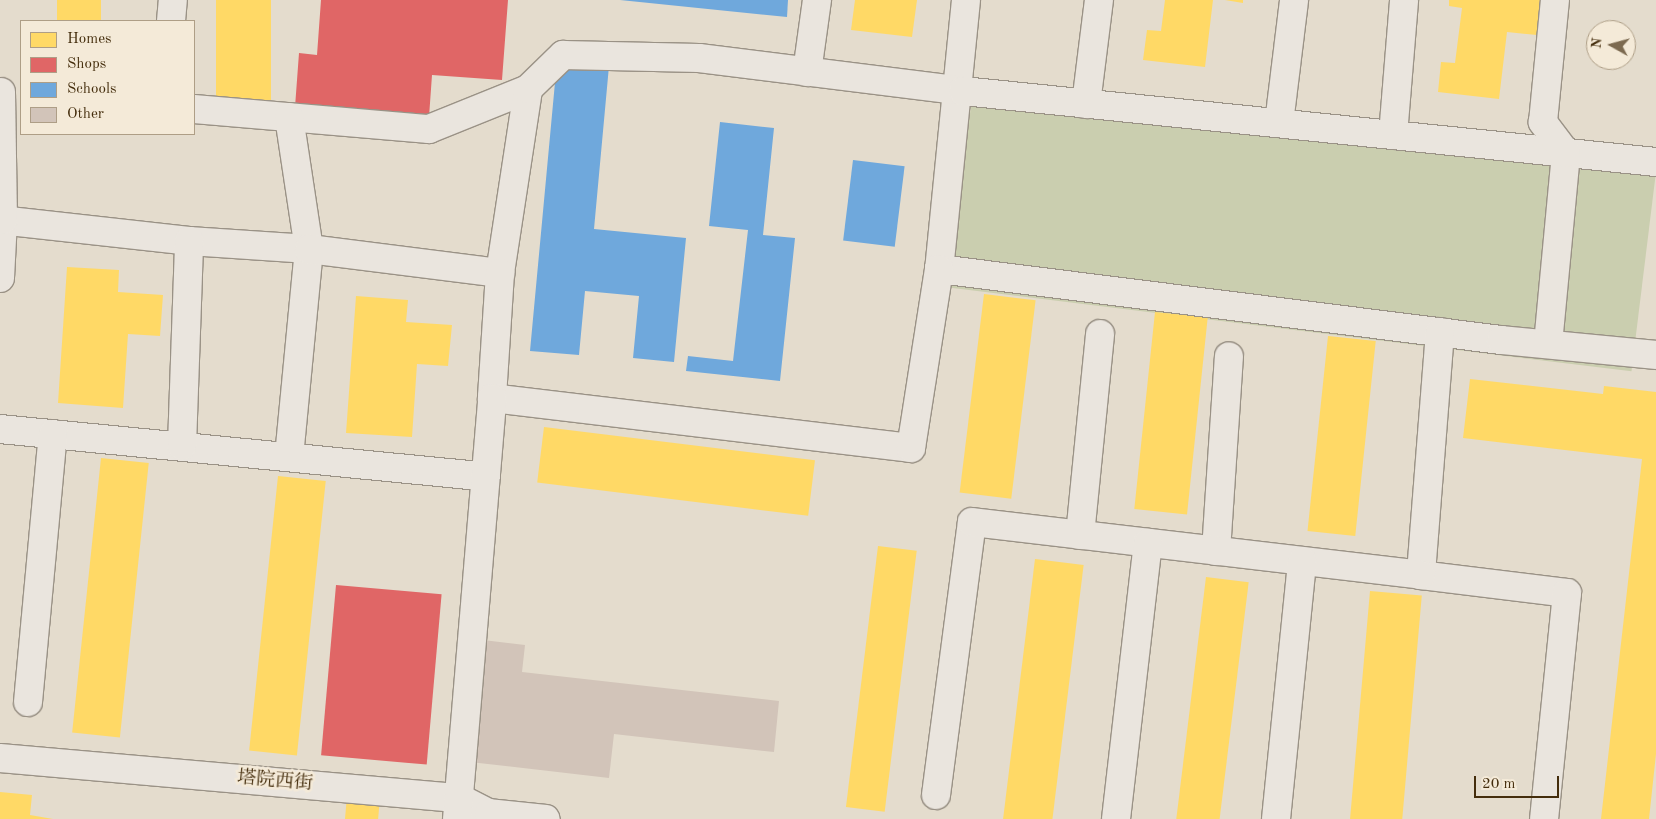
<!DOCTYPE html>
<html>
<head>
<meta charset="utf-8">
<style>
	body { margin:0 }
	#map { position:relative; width:1656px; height:819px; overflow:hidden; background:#e4dccd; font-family:"Old Standard TT","Noto Serif SC",serif }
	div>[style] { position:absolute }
	.green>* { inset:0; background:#caceaf; transform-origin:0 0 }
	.homes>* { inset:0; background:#ffd966; transform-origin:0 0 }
	.shops>* { inset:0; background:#e06666; transform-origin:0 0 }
	.schools>* { inset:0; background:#6fa8dc; transform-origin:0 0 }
	.building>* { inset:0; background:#d2c4b9 }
	.roads { filter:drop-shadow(1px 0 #9a9286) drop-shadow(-1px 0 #9a9286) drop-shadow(0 1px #9a9286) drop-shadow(0 -1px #9a9286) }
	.minor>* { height:28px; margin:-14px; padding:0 14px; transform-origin:14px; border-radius:14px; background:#eae5de }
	span { translate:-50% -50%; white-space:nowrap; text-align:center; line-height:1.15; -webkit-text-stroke:5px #f4ead8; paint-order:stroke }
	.street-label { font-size:19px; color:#442d0c }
	.legend { position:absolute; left:20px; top:20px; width:175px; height:115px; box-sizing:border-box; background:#f4ead8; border:1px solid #ae9e86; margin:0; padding:6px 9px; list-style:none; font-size:15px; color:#442d0c }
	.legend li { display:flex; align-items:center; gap:10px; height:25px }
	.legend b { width:25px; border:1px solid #ae9e86 }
	.north { position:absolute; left:1586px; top:20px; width:50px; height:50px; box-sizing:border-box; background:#f4ead8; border:1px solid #ae9e86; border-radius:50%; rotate:277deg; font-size:14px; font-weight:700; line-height:20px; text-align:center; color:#442d0c }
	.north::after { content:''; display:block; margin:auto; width:18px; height:22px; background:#7c6a50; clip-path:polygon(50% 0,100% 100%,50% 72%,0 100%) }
	.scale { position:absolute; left:1474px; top:776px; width:85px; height:22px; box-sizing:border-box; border:2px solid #442d0c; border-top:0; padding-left:6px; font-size:15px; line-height:18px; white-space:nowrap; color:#442d0c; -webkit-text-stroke:4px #f4ead8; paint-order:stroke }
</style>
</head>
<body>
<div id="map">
	<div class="green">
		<div style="left:973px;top:89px;width:688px;height:200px;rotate:7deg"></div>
	</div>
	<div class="homes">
		<div style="left:57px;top:0;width:44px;height:21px"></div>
		<div style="left:216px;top:0;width:55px;height:100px"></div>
		<div style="clip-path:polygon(855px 0,917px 0,912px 37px,851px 30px)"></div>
		<div style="clip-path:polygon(1165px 0,1213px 0,1205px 67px,1143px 60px,1147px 30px,1161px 31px)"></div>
		<div style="clip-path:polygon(1225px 0,1243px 0,1243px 3px)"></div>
		<div style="clip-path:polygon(1449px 0,1541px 0,1537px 35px,1507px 32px,1499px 99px,1438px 92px,1441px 62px,1455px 63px,1462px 8px,1449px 6px)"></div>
		<div style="clip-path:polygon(67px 267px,119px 270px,118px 292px,163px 295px,160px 336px,128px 334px,123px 408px,58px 403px)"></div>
		<div style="left:984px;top:294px;width:52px;height:200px;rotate:7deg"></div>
		<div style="clip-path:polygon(356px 296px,408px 300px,406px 322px,452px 325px,448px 366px,417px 364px,412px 437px,346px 433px)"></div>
		<div style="left:1155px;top:312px;width:53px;height:198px;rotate:6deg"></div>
		<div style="left:1328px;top:336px;width:48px;height:196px;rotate:6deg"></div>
		<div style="clip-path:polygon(1470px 379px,1603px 394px,1604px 386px,1656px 392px,1656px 754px,1649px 819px,1601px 819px,1642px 459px,1463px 438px)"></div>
		<div style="left:544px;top:427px;width:273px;height:56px;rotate:7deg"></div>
		<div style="left:101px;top:458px;width:48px;height:276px;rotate:6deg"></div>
		<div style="left:278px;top:476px;width:48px;height:276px;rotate:6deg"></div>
		<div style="left:878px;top:546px;width:39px;height:263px;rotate:7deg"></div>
		<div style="left:1035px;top:559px;width:49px;height:262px;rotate:7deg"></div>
		<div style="left:1206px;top:577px;width:43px;height:244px;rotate:7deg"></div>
		<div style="left:1370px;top:591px;width:52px;height:229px;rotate:5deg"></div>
		<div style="clip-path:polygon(0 792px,32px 795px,30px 815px,53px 819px,0 819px)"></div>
		<div style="left:347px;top:796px;width:33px;height:23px;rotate:5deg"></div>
	</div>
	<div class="shops">
		<div style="clip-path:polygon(321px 0,508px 0,502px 80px,432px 75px,429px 117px,295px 107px,299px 53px,317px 55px)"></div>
		<div style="left:336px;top:585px;width:106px;height:171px;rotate:5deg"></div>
	</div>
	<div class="schools">
		<div style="clip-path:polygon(620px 0,788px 0,787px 17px)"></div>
		<div style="clip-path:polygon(557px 61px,609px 66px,594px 229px,686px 238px,674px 362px,633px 358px,639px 296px,585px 291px,579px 355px,530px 351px)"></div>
		<div style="clip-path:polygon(720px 122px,774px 128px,763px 235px,795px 238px,780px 381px,686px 371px,688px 356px,733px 361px,748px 230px,709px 226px)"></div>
		<div style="left:853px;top:160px;width:52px;height:81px;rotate:7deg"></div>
	</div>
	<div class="building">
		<div style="clip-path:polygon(483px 640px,525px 645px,522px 672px,779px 701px,774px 752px,614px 734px,609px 778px,470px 762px)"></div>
	</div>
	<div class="roads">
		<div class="minor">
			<div style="left:966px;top:0;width:270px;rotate:95.7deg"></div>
			<div style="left:939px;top:269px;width:566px;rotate:7.2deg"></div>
			<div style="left:1501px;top:340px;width:156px;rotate:5.5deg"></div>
			<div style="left:171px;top:21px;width:21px;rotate:-85deg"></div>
			<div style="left:807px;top:72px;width:73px;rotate:-82.1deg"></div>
			<div style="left:1086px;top:104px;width:105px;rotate:-82.9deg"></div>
			<div style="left:194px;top:109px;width:236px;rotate:4.9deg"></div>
			<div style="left:429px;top:129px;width:107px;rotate:-22deg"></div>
			<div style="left:289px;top:117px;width:134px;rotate:81.4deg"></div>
			<div style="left:309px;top:249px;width:209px;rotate:95.5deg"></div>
			<div style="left:1279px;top:123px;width:124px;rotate:-83deg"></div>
			<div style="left:1393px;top:135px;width:135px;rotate:-85.3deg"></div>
			<div style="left:0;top:220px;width:190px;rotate:6.3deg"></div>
			<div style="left:189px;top:241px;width:120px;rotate:3.8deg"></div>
			<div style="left:309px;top:249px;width:193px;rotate:7.2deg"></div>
			<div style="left:500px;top:273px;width:186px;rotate:-81.3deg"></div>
			<div style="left:528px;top:89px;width:49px;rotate:-44.2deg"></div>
			<div style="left:563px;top:55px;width:136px;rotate:1.3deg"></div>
			<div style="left:699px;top:58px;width:266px;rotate:7.1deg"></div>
			<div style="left:963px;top:91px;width:697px;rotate:5.85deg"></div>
			<div style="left:500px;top:273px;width:125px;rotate:93.7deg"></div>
			<div style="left:492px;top:398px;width:422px;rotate:6.8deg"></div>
			<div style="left:911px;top:448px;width:181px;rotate:-81.1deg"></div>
			<div style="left:0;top:278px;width:58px;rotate:-87deg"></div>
			<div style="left:3px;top:220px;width:128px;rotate:-90.9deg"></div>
			<div style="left:1440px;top:332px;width:244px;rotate:94.5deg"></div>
			<div style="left:1421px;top:575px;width:147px;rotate:7deg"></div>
			<div style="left:1567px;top:593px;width:227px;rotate:95.8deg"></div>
			<div style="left:1548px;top:344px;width:192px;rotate:-84.6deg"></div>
			<div style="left:1566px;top:153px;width:39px;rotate:-127deg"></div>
			<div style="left:1543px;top:122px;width:123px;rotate:-84.4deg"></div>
			<div style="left:0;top:429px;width:488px;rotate:5.6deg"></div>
			<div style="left:182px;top:446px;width:205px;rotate:-88deg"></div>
			<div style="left:1080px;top:535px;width:202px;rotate:-84.3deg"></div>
			<div style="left:1216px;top:551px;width:195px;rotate:-86.2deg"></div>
			<div style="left:28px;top:702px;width:269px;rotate:-84.7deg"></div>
			<div style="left:0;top:758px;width:461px;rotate:5deg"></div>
			<div style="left:459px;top:798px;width:34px;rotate:27deg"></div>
			<div style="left:489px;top:813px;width:57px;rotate:6deg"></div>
			<div style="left:936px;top:795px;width:275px;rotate:-82.5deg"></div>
			<div style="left:972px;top:522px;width:452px;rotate:6.7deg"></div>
			<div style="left:457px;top:819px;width:422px;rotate:-85.2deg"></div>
			<div style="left:1116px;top:819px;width:278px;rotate:-83.4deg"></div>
			<div style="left:1276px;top:819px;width:259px;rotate:-84.2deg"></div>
		</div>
	</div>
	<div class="street-label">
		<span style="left:275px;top:782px;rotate:5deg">塔院西街</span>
	</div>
	<ul class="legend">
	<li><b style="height:14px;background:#ffd966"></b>Homes</li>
	<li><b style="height:14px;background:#e06666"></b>Shops</li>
	<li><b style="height:14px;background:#6fa8dc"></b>Schools</li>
	<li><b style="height:14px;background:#d2c4b9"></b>Other</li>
	</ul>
	<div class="north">N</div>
	<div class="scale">20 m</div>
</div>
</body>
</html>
